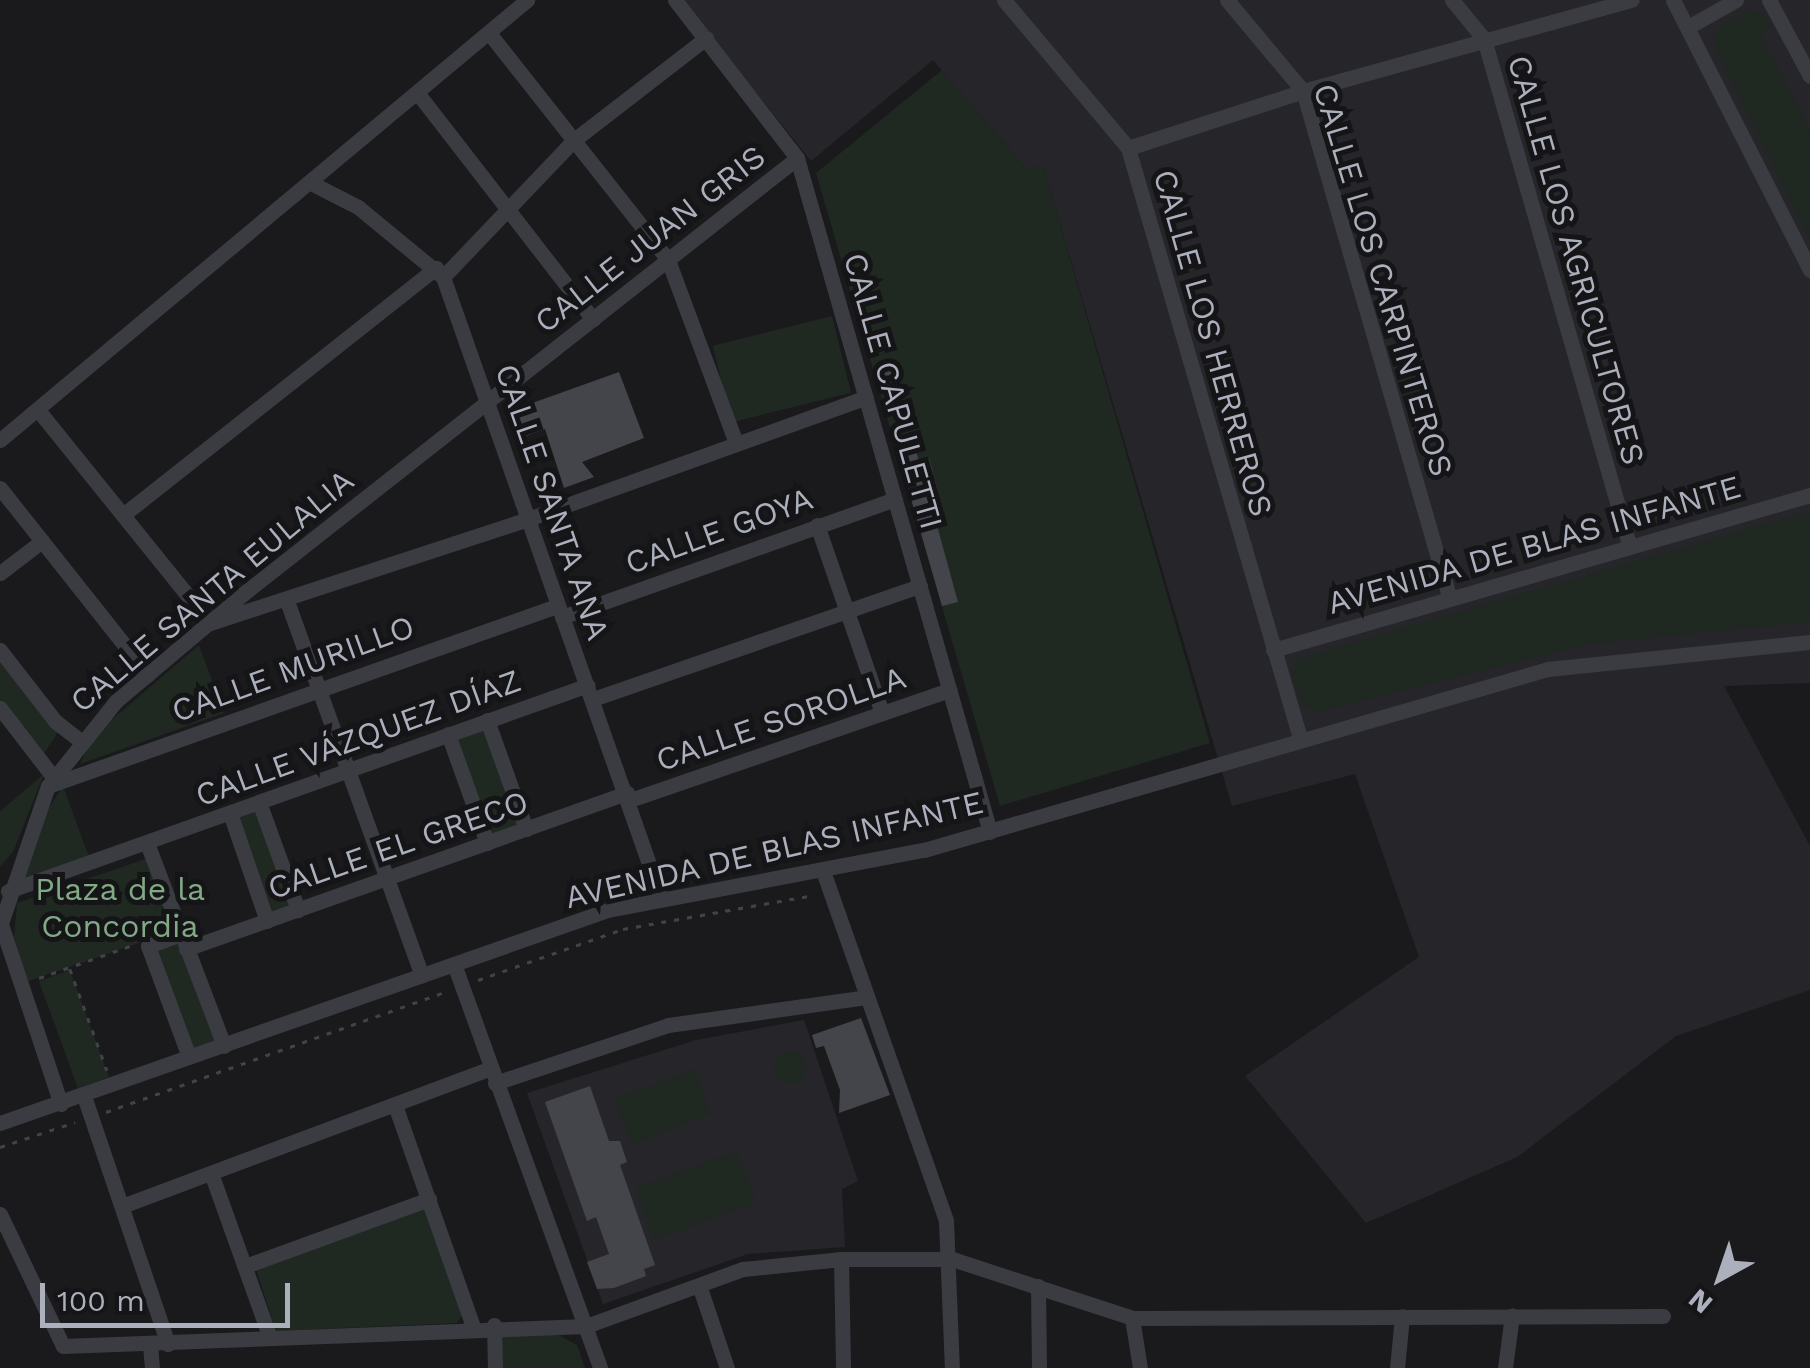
<!DOCTYPE html>
<html>
<head>
<meta charset="utf-8">
<style>
	body { margin:0 }
	#map { position:relative; width:1810px; height:1368px; overflow:hidden; background:#1a1a1d; font-family:"Work Sans",sans-serif }
	div>[style] { position:absolute }
	.built>* { inset:0; background:#26262a }
	.green>* { inset:0; background:#1f2821; transform-origin:0 0 }
	.round { border-radius:50% }
	.building>* { inset:0; background:#44454a; transform-origin:0 0 }
	.path>* { height:2.5px; margin-top:-1.25px; transform-origin:0; background:repeating-linear-gradient(90deg,#414349 0 5px,transparent 0 13px) }
	.street>* { height:15px; margin:-7.5px; padding:0 7.5px; transform-origin:7.5px; border-radius:7.5px; background:#3b3c42 }
	span { translate:-50% -50%; white-space:nowrap; text-align:center; line-height:1.15; -webkit-text-stroke:10px #151518; paint-order:stroke }
	.street-label { font-size:32px; color:#acb0bd }
	.park-label { font-size:32px; color:#82a986 }
	.north { position:absolute; left:1670px; top:1228px; width:100px; height:100px; -webkit-text-stroke:8px #151518; paint-order:stroke; rotate:220deg; font-size:28px; font-weight:700; line-height:40px; text-align:center; color:#acb0bd }
	.north::after { content:''; display:block; margin:auto; width:35px; height:45px; background:#acb0bd; clip-path:polygon(50% 0,100% 100%,50% 72%,0 100%) }
	.scale { position:absolute; left:40px; top:1283px; width:250px; height:45px; box-sizing:border-box; border:5px solid #acb0bd; border-top:0; padding-left:12px; font-size:30px; line-height:35px; white-space:nowrap; color:#acb0bd; -webkit-text-stroke:8px #151518; paint-order:stroke }
</style>
</head>
<body>
<div id="map">
	<div class="built">
		<div style="clip-path:polygon(682px 0,1810px 0,1810px 683px,1724px 686px,1810px 846px,1810px 990px,1676px 1036px,1517px 1157px,1366px 1223px,1245px 1076px,1419px 957px,1355px 774px,1232px 806px,1043px 166px,1026px 169px,933px 60px,811px 161px)"></div>
		<div style="clip-path:polygon(804px 1020px,858px 1181px,842px 1189px,845px 1247px,748px 1254px,603px 1304px,527px 1093px,696px 1040px)"></div>
	</div>
	<div class="green">
		<div style="clip-path:polygon(1749px 9px,1763px 14px,1771px 27px,1760px 34px,1810px 129px,1810px 241px,1715px 48px,1714px 30px)"></div>
		<div style="clip-path:polygon(942px 70px,1026px 169px,1043px 165px,1210px 743px,1000px 806px,816px 173px)"></div>
		<div style="left:832px;top:316px;width:79px;height:123px;rotate:76deg"></div>
		<div style="clip-path:polygon(1810px 511px,1810px 622px,1587px 644px,1318px 712px,1301px 704px,1290px 671px,1300px 658px)"></div>
		<div style="clip-path:polygon(199px 645px,224px 713px,80px 764px,93px 736px)"></div>
		<div style="clip-path:polygon(0 655px,60px 729px,42px 757px,0 703px)"></div>
		<div style="left:485px;top:730px;width:102px;height:31px;rotate:70deg"></div>
		<div style="clip-path:polygon(44px 774px,13px 852px,0 867px,0 811px)"></div>
		<div style="clip-path:polygon(63px 786px,89px 857px,25px 879px,22px 870px,42px 819px)"></div>
		<div style="left:257px;top:807px;width:108px;height:24px;rotate:70deg"></div>
		<div style="clip-path:polygon(148px 858px,174px 931px,26px 982px,14px 936px,17px 903px)"></div>
		<div style="left:178px;top:939px;width:110px;height:28px;rotate:69deg"></div>
		<div style="left:70px;top:970px;width:114px;height:33px;rotate:70deg"></div>
		<div class="round" style="left:774px;top:1051px;width:32px;height:32px"></div>
		<div style="left:694px;top:1069px;width:48px;height:85px;rotate:69deg"></div>
		<div style="left:737px;top:1151px;width:55px;height:109px;rotate:70deg"></div>
		<div style="clip-path:polygon(419px 1207px,429px 1211px,464px 1312px,457px 1323px,276px 1331px,256px 1269px)"></div>
		<div style="clip-path:polygon(557px 1334px,577px 1345px,585px 1368px,502px 1368px,502px 1335px)"></div>
	</div>
	<div class="building">
		<div style="left:892px;top:363px;width:35px;height:13px;rotate:72deg"></div>
		<div style="clip-path:polygon(619px 372px,644px 438px,582px 462px,594px 477px,564px 488px,545px 429px,518px 439px,507px 412px)"></div>
		<div style="clip-path:polygon(916px 451px,919px 461px,929px 458px,940px 498px,930px 500px,958px 602px,942px 606px,899px 457px)"></div>
		<div style="clip-path:polygon(861px 1018px,890px 1095px,839px 1113px,840px 1090px,824px 1046px,816px 1048px,812px 1035px)"></div>
		<div style="clip-path:polygon(590px 1086px,609px 1141px,620px 1141px,627px 1162px,620px 1165px,655px 1265px,644px 1269px,646px 1276px,614px 1288px,597px 1289px,587px 1262px,609px 1254px,596px 1217px,587px 1221px,545px 1102px)"></div>
	</div>
	<div class="path">
		<div style="left:70px;top:969px;width:108px;rotate:69.9deg"></div>
		<div style="left:39px;top:978px;width:96px;rotate:-19.4deg"></div>
		<div style="left:478px;top:980px;width:154px;rotate:-19.4deg"></div>
		<div style="left:623px;top:929px;width:193px;rotate:-10.1deg"></div>
		<div style="left:106px;top:1112px;width:362px;rotate:-19.5deg"></div>
		<div style="left:0;top:1147px;width:79px;rotate:-18.4deg"></div>
	</div>
	<div class="street">
		<div style="left:675px;top:0;width:200px;rotate:52.3deg"></div>
		<div style="left:797px;top:158px;width:701px;rotate:74.02deg"></div>
		<div style="left:1004px;top:0;width:193px;rotate:50deg"></div>
		<div style="left:1128px;top:148px;width:615px;rotate:73.75deg"></div>
		<div style="left:1227px;top:0;width:119px;rotate:50.1deg"></div>
		<div style="left:1303px;top:91px;width:526px;rotate:73.87deg"></div>
		<div style="left:1452px;top:0;width:50px;rotate:50.6deg"></div>
		<div style="left:1484px;top:39px;width:525px;rotate:73.98deg"></div>
		<div style="left:1673px;top:0;width:303px;rotate:63.1deg"></div>
		<div style="left:1769px;top:0;width:86px;rotate:61.7deg"></div>
		<div style="left:1688px;top:27px;width:55px;rotate:-29.4deg"></div>
		<div style="left:489px;top:33px;width:289px;rotate:51.7deg"></div>
		<div style="left:668px;top:260px;width:195px;rotate:69.6deg"></div>
		<div style="left:419px;top:95px;width:284px;rotate:52.2deg"></div>
		<div style="left:1128px;top:148px;width:184px;rotate:-18deg"></div>
		<div style="left:1303px;top:91px;width:341px;rotate:-15.5deg"></div>
		<div style="left:313px;top:184px;width:51px;rotate:27.1deg"></div>
		<div style="left:358px;top:207px;width:110px;rotate:39.5deg"></div>
		<div style="left:443px;top:277px;width:658px;rotate:70.66deg"></div>
		<div style="left:443px;top:277px;width:190px;rotate:-46.3deg"></div>
		<div style="left:574px;top:140px;width:167px;rotate:-37.7deg"></div>
		<div style="left:38px;top:410px;width:274px;rotate:51.1deg"></div>
		<div style="left:210px;top:623px;width:335px;rotate:-18.1deg"></div>
		<div style="left:528px;top:519px;width:359px;rotate:-19.8deg"></div>
		<div style="left:0;top:440px;width:687px;rotate:-39.86deg"></div>
		<div style="left:0;top:488px;width:238px;rotate:51.6deg"></div>
		<div style="left:123px;top:515px;width:399px;rotate:-38.3deg"></div>
		<div style="left:817px;top:525px;width:199px;rotate:70.9deg"></div>
		<div style="left:0;top:573px;width:53px;rotate:-37.3deg"></div>
		<div style="left:287px;top:601px;width:398px;rotate:70.2deg"></div>
		<div style="left:562px;top:617px;width:353px;rotate:-19.5deg"></div>
		<div style="left:0;top:650px;width:90px;rotate:52.2deg"></div>
		<div style="left:55px;top:721px;width:31px;rotate:38deg"></div>
		<div style="left:1273px;top:650px;width:559px;rotate:-16.1deg"></div>
		<div style="left:593px;top:699px;width:346px;rotate:-19.1deg"></div>
		<div style="left:0;top:708px;width:88px;rotate:52.4deg"></div>
		<div style="left:487px;top:720px;width:116px;rotate:70.3deg"></div>
		<div style="left:448px;top:734px;width:116px;rotate:70.3deg"></div>
		<div style="left:48px;top:786px;width:540px;rotate:-19.48deg"></div>
		<div style="left:630px;top:800px;width:338px;rotate:-19deg"></div>
		<div style="left:259px;top:802px;width:115px;rotate:70.1deg"></div>
		<div style="left:230px;top:813px;width:114px;rotate:71.1deg"></div>
		<div style="left:147px;top:843px;width:217px;rotate:69.2deg"></div>
		<div style="left:823px;top:871px;width:371px;rotate:70.6deg"></div>
		<div style="left:946px;top:1221px;width:147px;rotate:87.7deg"></div>
		<div style="left:8px;top:891px;width:615px;rotate:-19.55deg"></div>
		<div style="left:0;top:921px;width:193px;rotate:71.6deg"></div>
		<div style="left:1px;top:923px;width:145px;rotate:-71.1deg"></div>
		<div style="left:48px;top:786px;width:109px;rotate:-51.3deg"></div>
		<div style="left:116px;top:701px;width:166px;rotate:-40.1deg"></div>
		<div style="left:243px;top:594px;width:705px;rotate:-38.2deg"></div>
		<div style="left:181px;top:934px;width:35px;rotate:160deg"></div>
		<div style="left:148px;top:946px;width:118px;rotate:69.7deg"></div>
		<div style="left:186px;top:949px;width:468px;rotate:-19.5deg"></div>
		<div style="left:454px;top:964px;width:430px;rotate:70.1deg"></div>
		<div style="left:495px;top:1083px;width:182px;rotate:-18.5deg"></div>
		<div style="left:668px;top:1025px;width:200px;rotate:-8deg"></div>
		<div style="left:84px;top:1096px;width:262px;rotate:71.3deg"></div>
		<div style="left:396px;top:1108px;width:232px;rotate:70.6deg"></div>
		<div style="left:0;top:1123px;width:644px;rotate:-19.31deg"></div>
		<div style="left:608px;top:910px;width:322px;rotate:-10.8deg"></div>
		<div style="left:924px;top:850px;width:650px;rotate:-16.18deg"></div>
		<div style="left:1548px;top:669px;width:263px;rotate:-5.9deg"></div>
		<div style="left:211px;top:1173px;width:175px;rotate:70.3deg"></div>
		<div style="left:122px;top:1206px;width:392px;rotate:-20.5deg"></div>
		<div style="left:0;top:1214px;width:146px;rotate:64.5deg"></div>
		<div style="left:63px;top:1346px;width:523px;rotate:-2.19deg"></div>
		<div style="left:586px;top:1326px;width:167px;rotate:-20deg"></div>
		<div style="left:743px;top:1269px;width:99px;rotate:-5.8deg"></div>
		<div style="left:841px;top:1259px;width:111px"></div>
		<div style="left:952px;top:1259px;width:189px;rotate:18.1deg"></div>
		<div style="left:1132px;top:1318px;width:531px;rotate:-0.22deg"></div>
		<div style="left:841px;top:1259px;width:109px;rotate:88.9deg"></div>
		<div style="left:245px;top:1266px;width:196px;rotate:-20deg"></div>
		<div style="left:699px;top:1285px;width:88px;rotate:71.4deg"></div>
		<div style="left:1038px;top:1286px;width:82px;rotate:89.3deg"></div>
		<div style="left:1132px;top:1318px;width:51px;rotate:80.9deg"></div>
		<div style="left:494px;top:1325px;width:43px;rotate:88.7deg"></div>
		<div style="left:150px;top:1345px;width:23px;rotate:85deg"></div>
		<div style="left:1397px;top:1368px;width:52px;rotate:-84.5deg"></div>
		<div style="left:1505px;top:1368px;width:53px;rotate:-82.5deg"></div>
	</div>
	<div class="street-label">
		<span style="left:650px;top:239px;rotate:-38deg">CALLE JUAN GRIS</span>
		<span style="left:1576px;top:260px;rotate:74deg">CALLE LOS AGRICULTORES</span>
		<span style="left:1383px;top:280px;rotate:73deg">CALLE LOS CARPINTEROS</span>
		<span style="left:1213px;top:343px;rotate:74deg">CALLE LOS HERREROS</span>
		<span style="left:893px;top:391px;rotate:74deg">CALLE CAPULETTI</span>
		<span style="left:552px;top:502px;rotate:71deg">CALLE SANTA ANA</span>
		<span style="left:719px;top:531px;rotate:-20deg">CALLE GOYA</span>
		<span style="left:1534px;top:545px;rotate:-16deg">AVENIDA DE BLAS INFANTE</span>
		<span style="left:212px;top:591px;rotate:-40deg">CALLE SANTA EULALIA</span>
		<span style="left:293px;top:669px;rotate:-20deg">CALLE MURILLO</span>
		<span style="left:781px;top:719px;rotate:-19deg">CALLE SOROLLA</span>
		<span style="left:358px;top:738px;rotate:-20deg">CALLE VÁZQUEZ DÍAZ</span>
		<span style="left:398px;top:845px;rotate:-19deg">CALLE EL GRECO</span>
		<span style="left:774px;top:850px;rotate:-13deg">AVENIDA DE BLAS INFANTE</span>
	</div>
	<div class="park-label">
		<span style="left:120px;top:908px">Plaza de la<br>Concordia</span>
	</div>
	<div class="north">N</div>
	<div class="scale">100 m</div>
</div>
</body>
</html>
